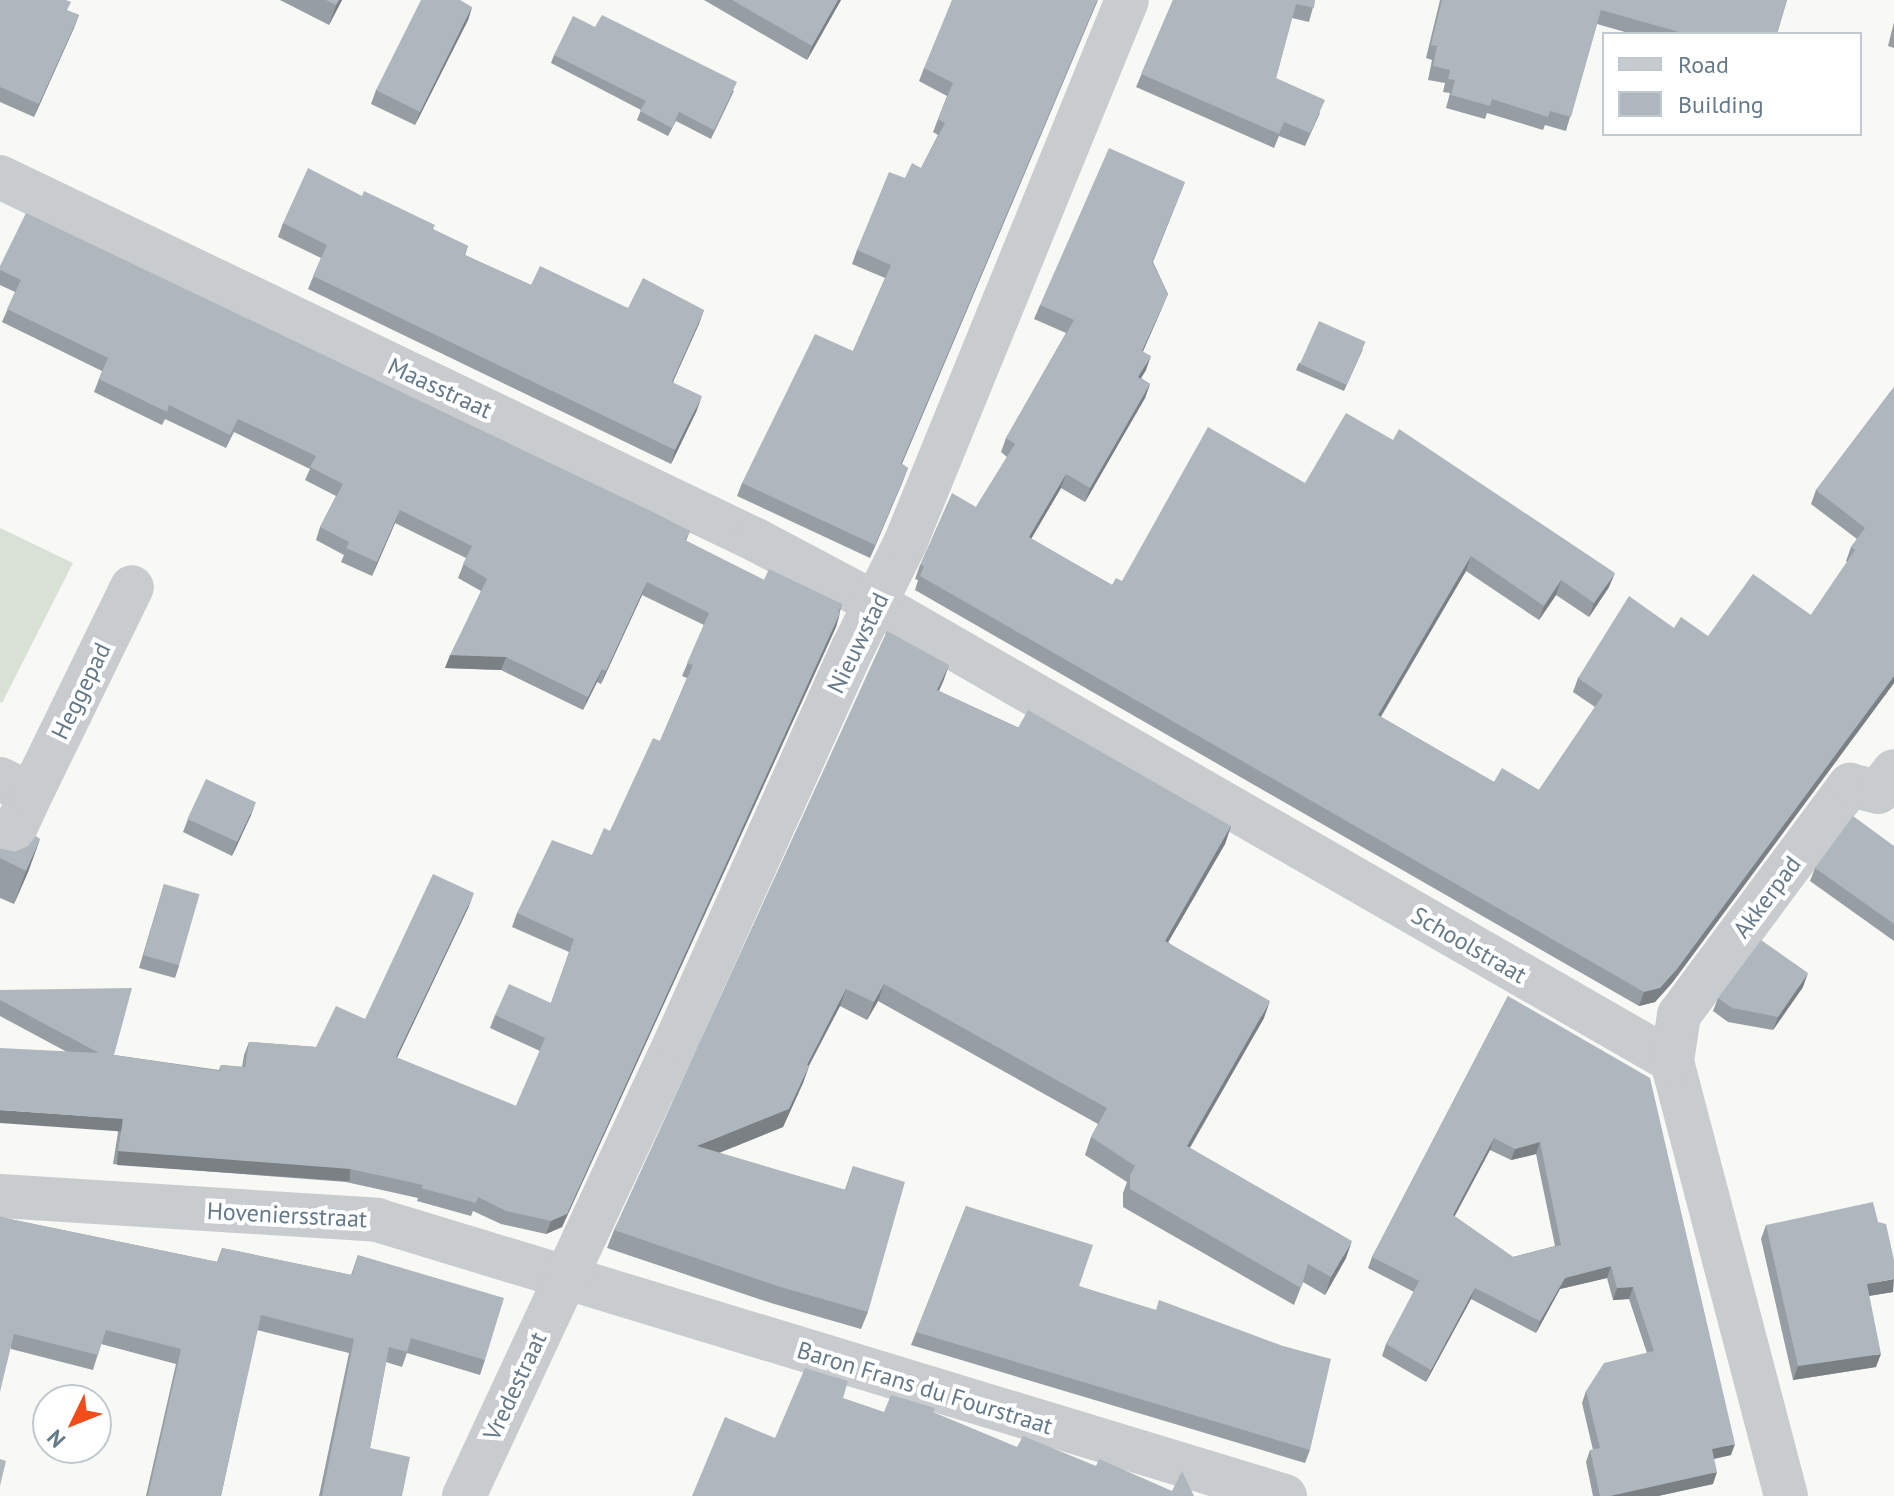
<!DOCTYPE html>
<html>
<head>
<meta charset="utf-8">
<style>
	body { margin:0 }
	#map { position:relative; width:1894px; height:1496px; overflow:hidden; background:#f8f8f5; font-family:"PT Sans",sans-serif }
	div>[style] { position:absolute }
	.green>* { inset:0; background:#d9e1d6 }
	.minor>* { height:44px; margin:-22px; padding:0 22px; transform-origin:22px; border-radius:22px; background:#c8cccf }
	.wall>* { inset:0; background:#969da3 }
	.shaded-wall>* { inset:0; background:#7a8084; transform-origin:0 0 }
	.building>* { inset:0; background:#aeb7bd; transform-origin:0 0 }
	span { translate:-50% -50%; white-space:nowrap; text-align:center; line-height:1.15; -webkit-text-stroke:8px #fff; paint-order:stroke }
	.street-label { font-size:24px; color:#647989 }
	.legend { position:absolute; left:1602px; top:32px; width:260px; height:104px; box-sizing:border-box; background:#fff; border:2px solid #c1c9d0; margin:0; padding:10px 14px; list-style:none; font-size:24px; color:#647989 }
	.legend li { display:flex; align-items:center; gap:16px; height:40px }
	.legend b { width:40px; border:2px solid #c1c9d0 }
	.north { position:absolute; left:32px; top:1384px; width:80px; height:80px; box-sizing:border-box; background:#fff; border:2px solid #c1c9d0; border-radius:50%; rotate:227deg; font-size:22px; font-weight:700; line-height:32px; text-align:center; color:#647989 }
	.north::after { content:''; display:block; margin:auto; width:28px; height:36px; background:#f34c1a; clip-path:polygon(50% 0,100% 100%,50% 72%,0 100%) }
</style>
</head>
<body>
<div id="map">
	<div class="green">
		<div style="clip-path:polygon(0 528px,73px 563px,2px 703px,0 702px)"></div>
	</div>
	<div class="minor">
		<div style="left:0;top:177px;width:839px;rotate:25.65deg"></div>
		<div style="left:756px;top:540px;width:137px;rotate:27.9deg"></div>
		<div style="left:877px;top:604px;width:917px;rotate:29.89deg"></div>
		<div style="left:0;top:779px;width:34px;rotate:26deg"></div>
		<div style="left:31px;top:794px;width:74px;rotate:114.8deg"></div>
		<div style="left:31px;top:794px;width:230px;rotate:-64deg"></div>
		<div style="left:0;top:1196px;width:378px;rotate:3.6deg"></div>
		<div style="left:377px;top:1220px;width:949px;rotate:16.91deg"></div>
		<div style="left:464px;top:1496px;width:504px;rotate:-65.01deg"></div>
		<div style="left:677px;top:1039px;width:429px;rotate:-65.8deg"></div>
		<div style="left:853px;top:648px;width:119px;rotate:-63.6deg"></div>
		<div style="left:906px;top:541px;width:584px;rotate:-67.78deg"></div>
		<div style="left:1786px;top:1496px;width:450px;rotate:-104.7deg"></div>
		<div style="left:1672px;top:1061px;width:47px;rotate:-81.3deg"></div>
		<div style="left:1679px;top:1015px;width:287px;rotate:-53.4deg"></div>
		<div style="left:1850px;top:785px;width:29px;rotate:14deg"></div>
		<div style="left:1878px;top:792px;width:26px;rotate:-53deg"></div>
	</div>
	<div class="wall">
		<div style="clip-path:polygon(0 0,68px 11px,79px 15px,34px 117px,0 102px)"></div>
		<div style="clip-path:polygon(280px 0,342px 0,329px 25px)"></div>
		<div style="clip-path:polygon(704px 0,841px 0,807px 60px)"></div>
		<div style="clip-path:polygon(1098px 0,902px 464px,908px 468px,870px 558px,737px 496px,742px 483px,853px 351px,885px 278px,852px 264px,857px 250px,905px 178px,921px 168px,938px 135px,933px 132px,947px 96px,919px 81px,924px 68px)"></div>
		<div style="clip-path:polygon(1173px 0,1315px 0,1309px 22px,1292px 18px,1276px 78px,1320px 113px,1305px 146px,1279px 136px,1274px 148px,1136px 87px)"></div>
		<div style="clip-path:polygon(1440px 0,1787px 0,1777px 34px,1632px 34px,1597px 24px,1566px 131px,1545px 125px,1543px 130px,1487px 113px,1485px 119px,1446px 108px,1450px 93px,1443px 92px,1445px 83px,1428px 80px,1432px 60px,1426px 58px)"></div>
		<div style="clip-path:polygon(472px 7px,468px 20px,415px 125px,371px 104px,376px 90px)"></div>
		<div style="clip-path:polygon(1894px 22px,1894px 48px,1888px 46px)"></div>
		<div style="clip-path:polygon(595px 27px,734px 91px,711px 139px,676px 121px,668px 136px,637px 120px,641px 110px,551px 63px,554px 55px)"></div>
		<div style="clip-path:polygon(1185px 182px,1153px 262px,1168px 294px,1143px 351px,1146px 370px,1141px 378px,1150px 384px,1145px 398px,1085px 502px,1061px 488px,1031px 539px,1112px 585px,1122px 581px,1305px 483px,1609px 587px,1589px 617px,1556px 595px,1539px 620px,1466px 571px,1381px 717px,1494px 782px,1539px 790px,1595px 707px,1573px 692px,1578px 678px,1674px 628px,1708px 636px,1811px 615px,1847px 562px,1846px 561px,1851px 547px,1857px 539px,1811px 504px,1816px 490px,1894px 387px,1894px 683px,1672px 983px,1655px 1002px,1639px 1006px,915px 590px,918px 580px,915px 579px,920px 565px,976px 507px,1007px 457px,1001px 452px,1006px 438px,1066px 333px,1034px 319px,1040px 305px)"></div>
		<div style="clip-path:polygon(362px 196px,468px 246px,465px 255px,531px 285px,628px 308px,704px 310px,673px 382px,697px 410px,671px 464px,308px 289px,321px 258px,278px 237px,283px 223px)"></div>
		<div style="clip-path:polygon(0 266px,690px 531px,686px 541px,764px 580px,842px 604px,836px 627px,562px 1227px,546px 1234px,501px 1224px,473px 1211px,471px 1216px,417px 1201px,418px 1198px,346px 1182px,113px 1164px,118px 1132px,67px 1052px,0 1016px,0 990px,114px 1055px,219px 1070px,221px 1065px,242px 1067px,244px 1055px,249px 1042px,316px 1047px,365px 1019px,469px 906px,397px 1058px,516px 1106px,540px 1051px,490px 1028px,495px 1015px,551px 1003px,569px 952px,512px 927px,517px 913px,592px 855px,610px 831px,660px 741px,687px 678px,682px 676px,704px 625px,642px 595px,601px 684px,597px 682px,583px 710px,501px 670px,445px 668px,481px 591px,458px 578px,466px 558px,395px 523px,372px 576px,341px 562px,344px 555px,316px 540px,320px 527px,336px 496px,305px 480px,310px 469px,234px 432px,226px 448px,165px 419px,162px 425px,94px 392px,102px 371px,2px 322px,15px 292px,0 285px)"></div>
		<div style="clip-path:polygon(1363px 349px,1344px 391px,1296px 370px,1299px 363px)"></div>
		<div style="clip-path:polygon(949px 665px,939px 691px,1231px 826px,1225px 844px,1168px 942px,1264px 1018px,1190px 1148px,1346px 1258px,1325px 1295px,1303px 1282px,1294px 1305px,1123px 1207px,1123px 1193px,1127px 1182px,1085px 1155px,1091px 1137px,1098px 1124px,878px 1001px,867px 1020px,840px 1006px,809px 1066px,803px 1083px,783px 1127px,719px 1153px,845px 1190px,853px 1166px,868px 1312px,861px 1329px,771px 1303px,607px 1248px,614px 1230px)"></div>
		<div style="clip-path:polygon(251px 815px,232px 856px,183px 832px,188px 819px)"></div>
		<div style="clip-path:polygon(40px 839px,28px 872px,14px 904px,0 898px,0 849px,15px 852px,27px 847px)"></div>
		<div style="clip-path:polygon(1894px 846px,1894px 941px,1810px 881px,1815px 868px)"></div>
		<div style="clip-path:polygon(164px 884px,179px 966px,175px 978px,139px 968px)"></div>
		<div style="clip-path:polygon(1803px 987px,1773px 1030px,1728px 1022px,1713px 1011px,1718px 998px)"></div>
		<div style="clip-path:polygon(evenodd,1508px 996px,1731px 1455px,1714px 1459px,1713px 1484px,1658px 1496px,1593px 1496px,1586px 1462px,1590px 1450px,1593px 1450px,1582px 1403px,1586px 1391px,1647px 1353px,1629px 1299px,1613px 1300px,1607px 1278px,1560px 1289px,1536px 1333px,1471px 1299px,1426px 1382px,1382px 1356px,1386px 1344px,1414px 1292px,1368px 1268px,1372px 1257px,1508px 996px,1490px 1150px,1511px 1160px,1536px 1154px,1555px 1246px,1513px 1257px,1454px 1216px,1490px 1150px)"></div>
		<div style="clip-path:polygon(966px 1206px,1310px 1450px,1305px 1463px,911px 1345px)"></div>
		<div style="clip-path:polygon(0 1217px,217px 1262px,222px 1248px,351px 1275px,358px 1255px,485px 1360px,480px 1375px,407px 1353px,402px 1367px,386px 1362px,370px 1448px,402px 1496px,319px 1496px,349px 1353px,257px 1330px,221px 1496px,146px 1496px,176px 1364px,101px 1344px,93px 1370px,11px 1349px)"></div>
		<div style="clip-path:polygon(1766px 1225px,1893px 1292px,1869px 1296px,1876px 1367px,1793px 1380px,1761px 1239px)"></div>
	</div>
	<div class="shaded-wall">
		<div style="clip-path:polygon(339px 0,342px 0,329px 25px,336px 5px)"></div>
		<div style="clip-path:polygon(838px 0,841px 0,807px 60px,812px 46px)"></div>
		<div style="clip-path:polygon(1098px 0,896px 477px,901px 464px)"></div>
		<div style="clip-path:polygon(472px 7px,468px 20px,415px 125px,420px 112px)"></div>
		<div style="clip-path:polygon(79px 15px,74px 28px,34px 117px,39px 104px)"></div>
		<div style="clip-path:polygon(1168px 294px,1162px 308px,1137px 365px,1142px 351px)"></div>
		<div style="clip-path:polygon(704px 310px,699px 324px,667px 395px,672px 382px)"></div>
		<div style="clip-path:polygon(1151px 356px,1146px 370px,1133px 391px,1138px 377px)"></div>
		<div style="clip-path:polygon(1150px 384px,1145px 398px,1085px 502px,1090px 488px)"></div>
		<div style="clip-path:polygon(702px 396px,697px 410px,671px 464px,675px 450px)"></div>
		<div style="clip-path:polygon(908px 468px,903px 481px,870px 558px,875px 545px)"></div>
		<div style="clip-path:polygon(1066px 474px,1061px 488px,1024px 551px,1029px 537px)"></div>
		<div style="clip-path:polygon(400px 510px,395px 523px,372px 576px,377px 562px)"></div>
		<div style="clip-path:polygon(1471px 556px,1466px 571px,1373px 729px,1378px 715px)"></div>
		<div style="clip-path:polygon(1615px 573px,1609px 587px,1589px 617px,1594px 603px)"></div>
		<div style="clip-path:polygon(1561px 580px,1556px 595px,1539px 620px,1544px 606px)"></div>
		<div style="clip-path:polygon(647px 582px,642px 595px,601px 684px,606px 671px)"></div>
		<div style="clip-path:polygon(840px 613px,836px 627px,562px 1227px,546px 1234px,551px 1221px)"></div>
		<div style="clip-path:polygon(450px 655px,506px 657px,501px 670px,445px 668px)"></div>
		<div style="clip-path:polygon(949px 665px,943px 682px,931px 707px,937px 690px)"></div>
		<div style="clip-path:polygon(602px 669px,597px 682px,583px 710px,588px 697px)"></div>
		<div style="clip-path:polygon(1894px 676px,1894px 683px,1672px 983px,1655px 1002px,1639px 1006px,1644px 992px)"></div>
		<div style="clip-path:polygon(256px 802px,251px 815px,232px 856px,237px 842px)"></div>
		<div style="clip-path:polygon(1231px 826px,1225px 844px,1159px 958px,1165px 941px)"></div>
		<div style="clip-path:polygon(40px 839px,28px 872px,14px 904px,26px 871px)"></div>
		<div style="clip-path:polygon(474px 893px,469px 906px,391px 1070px,396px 1057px)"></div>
		<div style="clip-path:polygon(1808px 973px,1803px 987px,1773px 1030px,1778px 1017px)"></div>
		<div style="clip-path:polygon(884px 984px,878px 1001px,867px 1020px,874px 1002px)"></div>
		<div style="clip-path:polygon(846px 989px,840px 1006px,800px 1082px,807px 1065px)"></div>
		<div style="clip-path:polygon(1270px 1001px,1264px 1018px,1180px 1164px,1187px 1146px)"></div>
		<div style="clip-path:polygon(809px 1066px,803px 1083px,783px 1127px,691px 1164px,697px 1146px)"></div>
		<div style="left:0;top:1110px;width:123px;height:13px;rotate:4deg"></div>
		<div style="clip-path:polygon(1494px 1138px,1490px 1150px,1449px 1227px,1453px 1215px)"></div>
		<div style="clip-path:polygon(1540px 1142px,1536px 1154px,1511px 1160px,1515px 1149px)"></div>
		<div style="left:118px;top:1151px;width:233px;height:14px;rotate:4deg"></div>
		<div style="clip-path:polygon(1352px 1241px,1346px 1258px,1325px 1295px,1331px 1277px)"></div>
		<div style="clip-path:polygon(1611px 1266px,1607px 1278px,1560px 1289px,1536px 1333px,1540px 1321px,1565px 1278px)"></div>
		<div style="clip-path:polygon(1894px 1279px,1893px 1292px,1862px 1297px,1867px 1284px)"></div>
		<div style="clip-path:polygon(1633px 1287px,1629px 1299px,1613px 1300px,1617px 1288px)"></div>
		<div style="clip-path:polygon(1475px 1288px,1471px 1299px,1426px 1382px,1431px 1370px)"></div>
		<div style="clip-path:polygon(1881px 1354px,1876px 1367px,1793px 1380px,1798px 1366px)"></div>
		<div style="clip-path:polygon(1735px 1444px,1731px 1455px,1708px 1460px,1712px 1449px)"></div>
		<div style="clip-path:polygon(1717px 1472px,1713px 1484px,1658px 1496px,1610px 1496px)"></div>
	</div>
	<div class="building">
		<div style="clip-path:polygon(0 0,66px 0,71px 2px,67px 10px,79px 15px,39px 104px,0 87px)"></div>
		<div style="clip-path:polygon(326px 0,339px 0,336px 5px)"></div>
		<div style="clip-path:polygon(421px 0,460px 0,472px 7px,420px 112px,376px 90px)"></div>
		<div style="clip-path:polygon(732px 0,838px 0,812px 46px)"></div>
		<div style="clip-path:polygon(952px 0,1097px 0,901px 464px,908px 468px,875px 545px,742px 483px,815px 334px,853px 351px,891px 265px,857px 250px,889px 172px,905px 178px,912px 163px,921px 168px,945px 123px,938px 119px,953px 83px,924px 68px)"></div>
		<div style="clip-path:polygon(1173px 0,1315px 0,1314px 8px,1296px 4px,1276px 78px,1325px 100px,1310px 133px,1284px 122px,1279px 134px,1141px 74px)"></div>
		<div style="clip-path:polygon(1442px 0,1787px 0,1777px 34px,1686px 34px,1601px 10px,1571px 117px,1550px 111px,1548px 117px,1492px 99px,1490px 106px,1451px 95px,1455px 80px,1448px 79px,1450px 70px,1433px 66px,1437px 46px,1431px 45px)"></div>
		<div style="clip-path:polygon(602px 15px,737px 82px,714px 130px,679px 112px,672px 128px,640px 111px,646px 101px,554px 55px,573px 16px,595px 27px)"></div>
		<div style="clip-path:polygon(1109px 148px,1185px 182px,1152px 262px,1168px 294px,1142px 351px,1151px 356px,1138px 377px,1150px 384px,1090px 488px,1066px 474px,1029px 537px,1112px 585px,1116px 578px,1122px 581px,1208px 427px,1305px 483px,1346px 413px,1393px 440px,1399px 429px,1615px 573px,1594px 603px,1561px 580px,1544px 606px,1471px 556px,1378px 715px,1494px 782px,1502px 768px,1539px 790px,1603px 695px,1578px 678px,1629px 596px,1674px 628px,1681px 617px,1708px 636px,1753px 574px,1811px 615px,1855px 550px,1851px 547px,1865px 528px,1816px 490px,1894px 387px,1894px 676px,1677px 969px,1660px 988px,1644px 992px,920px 576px,924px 566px,920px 565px,952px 493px,976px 507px,1015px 444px,1006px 438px,1074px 320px,1040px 305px)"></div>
		<div style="clip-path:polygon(308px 168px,362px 196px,364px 191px,435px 225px,433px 229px,468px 246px,464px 255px,531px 285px,540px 266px,628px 308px,643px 278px,704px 310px,672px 382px,702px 396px,675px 450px,313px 276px,327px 245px,283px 223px)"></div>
		<div style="clip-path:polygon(26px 213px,655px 513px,690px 531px,685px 540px,764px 580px,769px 569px,842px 604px,838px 612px,840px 613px,567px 1214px,551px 1221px,506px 1211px,478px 1197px,476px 1203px,421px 1188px,423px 1185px,350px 1169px,118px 1151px,123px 1119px,0 1110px,0 1048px,99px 1053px,0 1000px,0 990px,132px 988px,114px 1055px,220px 1071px,221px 1065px,245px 1067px,249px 1042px,316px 1047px,336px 1006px,365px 1019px,433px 874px,474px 893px,396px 1057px,516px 1106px,545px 1038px,495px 1015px,509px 984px,551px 1003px,574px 939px,517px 913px,552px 840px,592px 855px,604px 828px,610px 831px,653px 738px,660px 741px,693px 665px,687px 663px,709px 613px,647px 582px,606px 671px,602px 669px,588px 697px,506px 657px,450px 655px,487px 579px,463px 564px,472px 546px,400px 510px,377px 562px,346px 548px,349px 542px,320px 527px,343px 484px,310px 467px,316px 456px,238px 419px,230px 435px,169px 405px,167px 412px,99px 379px,108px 358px,7px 309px,21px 280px,0 270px,0 266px)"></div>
		<div style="left:1319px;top:321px;width:51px;height:47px;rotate:24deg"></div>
		<div style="clip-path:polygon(887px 631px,949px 665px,937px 690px,1018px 728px,1028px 710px,1231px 826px,1165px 941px,1270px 1001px,1187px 1146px,1352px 1241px,1331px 1277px,1308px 1264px,1301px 1288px,1130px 1189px,1130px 1175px,1135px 1166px,1091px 1137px,1107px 1108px,884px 984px,874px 1002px,846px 989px,807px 1065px,809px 1066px,789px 1109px,697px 1146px,846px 1190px,853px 1166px,905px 1182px,868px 1312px,777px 1286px,614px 1230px)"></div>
		<div style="left:206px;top:779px;width:55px;height:44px;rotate:25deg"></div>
		<div style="clip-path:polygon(1853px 816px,1894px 846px,1894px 924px,1815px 868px)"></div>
		<div style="clip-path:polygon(36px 836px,40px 839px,26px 871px,0 858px,0 849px,15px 852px,27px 847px)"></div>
		<div style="left:164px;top:884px;width:37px;height:74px;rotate:16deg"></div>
		<div style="clip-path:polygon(1761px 940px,1808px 973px,1778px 1017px,1732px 1008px,1718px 998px)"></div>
		<div style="clip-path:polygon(evenodd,1508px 996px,1650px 1078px,1735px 1444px,1712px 1449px,1717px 1472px,1610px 1496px,1600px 1496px,1590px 1450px,1600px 1448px,1586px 1391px,1604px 1363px,1654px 1351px,1633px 1287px,1617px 1288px,1611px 1266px,1565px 1278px,1540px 1321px,1475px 1288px,1431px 1370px,1386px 1344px,1419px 1281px,1372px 1257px,1508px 996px,1494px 1138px,1515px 1149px,1540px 1142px,1561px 1245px,1513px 1257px,1453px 1215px,1494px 1138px)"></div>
		<div style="clip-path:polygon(1873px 1202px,1878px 1222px,1886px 1224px,1894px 1260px,1894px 1279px,1867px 1284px,1881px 1354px,1798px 1366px,1766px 1225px)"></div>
		<div style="clip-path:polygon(966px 1206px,1093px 1245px,1079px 1286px,1156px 1310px,1159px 1300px,1283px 1346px,1331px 1359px,1310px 1450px,916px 1332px)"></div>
		<div style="clip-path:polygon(0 1217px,218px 1262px,222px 1248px,352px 1275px,358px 1255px,504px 1298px,485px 1360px,411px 1338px,407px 1352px,389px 1347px,370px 1448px,410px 1457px,402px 1496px,322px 1496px,354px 1339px,261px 1315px,221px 1496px,148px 1496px,181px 1349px,106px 1330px,98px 1355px,14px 1334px,0 1392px)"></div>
		<div style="clip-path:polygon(805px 1368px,848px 1381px,843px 1398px,884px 1412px,891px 1395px,935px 1408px,933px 1412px,1017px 1447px,1023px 1436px,1096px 1466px,1099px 1459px,1172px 1491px,1182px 1471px,1194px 1496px,692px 1496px,725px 1417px,775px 1438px)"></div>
		<div style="clip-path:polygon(0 1459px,6px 1461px,0 1486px)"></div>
	</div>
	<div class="street-label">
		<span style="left:440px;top:388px;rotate:25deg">Maasstraat</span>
		<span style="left:858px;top:643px;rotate:-64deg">Nieuwstad</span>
		<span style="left:81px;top:691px;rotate:-64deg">Heggepad</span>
		<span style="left:1767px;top:897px;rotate:-53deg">Akkerpad</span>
		<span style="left:1469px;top:945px;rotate:30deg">Schoolstraat</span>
		<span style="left:287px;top:1215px;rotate:3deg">Hoveniersstraat</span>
		<span style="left:515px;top:1386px;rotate:-65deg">Vredestraat</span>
		<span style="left:925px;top:1388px;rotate:17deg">Baron Frans du Fourstraat</span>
	</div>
	<ul class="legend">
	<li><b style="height:10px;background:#c8cccf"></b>Road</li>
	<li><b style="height:22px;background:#aeb7bd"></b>Building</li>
	</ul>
	<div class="north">N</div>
</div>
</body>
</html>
